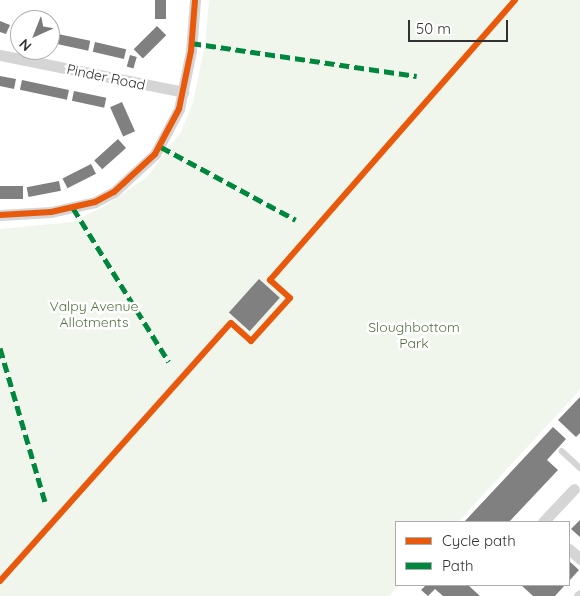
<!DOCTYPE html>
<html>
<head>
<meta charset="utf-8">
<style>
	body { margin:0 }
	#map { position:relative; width:580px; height:596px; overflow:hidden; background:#fff; font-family:Quicksand,sans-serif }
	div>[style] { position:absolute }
	.green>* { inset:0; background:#f1f6ed }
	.building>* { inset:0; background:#808080; transform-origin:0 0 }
	.service>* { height:5.5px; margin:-2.75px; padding:0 2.75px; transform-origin:2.75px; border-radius:2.75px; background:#d5d5d5 }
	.minor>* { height:11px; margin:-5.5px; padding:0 5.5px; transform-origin:5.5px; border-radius:5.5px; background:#d5d5d5 }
	.quiet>* { height:5px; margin-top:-2.5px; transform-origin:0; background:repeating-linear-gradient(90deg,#00873e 0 10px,transparent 0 15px) }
	.cycleway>* { height:6px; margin:-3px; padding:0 3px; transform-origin:3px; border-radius:3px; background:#e8590c }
	span { translate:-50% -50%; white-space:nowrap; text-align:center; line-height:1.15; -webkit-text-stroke:5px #fff; paint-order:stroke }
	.street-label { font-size:14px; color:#313131 }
	.park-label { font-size:14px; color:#51713a }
	.legend { position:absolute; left:395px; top:521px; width:175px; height:65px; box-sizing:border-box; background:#fff; border:1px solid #adadad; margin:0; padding:6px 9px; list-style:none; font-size:15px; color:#313131 }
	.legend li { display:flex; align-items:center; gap:10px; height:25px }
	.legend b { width:25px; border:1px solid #adadad }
	.north { position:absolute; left:10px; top:10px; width:50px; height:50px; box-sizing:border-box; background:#fff; border:1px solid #adadad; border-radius:50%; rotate:224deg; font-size:14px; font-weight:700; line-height:20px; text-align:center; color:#313131 }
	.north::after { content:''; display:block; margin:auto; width:18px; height:22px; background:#797979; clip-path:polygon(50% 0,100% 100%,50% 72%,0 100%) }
	.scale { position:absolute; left:408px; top:20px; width:100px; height:22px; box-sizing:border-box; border:2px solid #313131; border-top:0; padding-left:6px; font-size:15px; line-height:18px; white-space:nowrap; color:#313131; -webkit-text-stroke:4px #fff; paint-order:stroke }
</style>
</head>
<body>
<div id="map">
	<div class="green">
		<div style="clip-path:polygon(209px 0,580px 0,580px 390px,458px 522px,396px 522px,396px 585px,400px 585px,389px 596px,0 596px,0 229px,72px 222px,103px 207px,147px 177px,181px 132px,193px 102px,205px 44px)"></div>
	</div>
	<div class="building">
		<div style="left:155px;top:0;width:11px;height:19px"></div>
		<div style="clip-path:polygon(0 21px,10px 25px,6px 34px,0 32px)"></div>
		<div style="left:157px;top:26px;width:13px;height:33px;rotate:45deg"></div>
		<div style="left:58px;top:34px;width:33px;height:10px;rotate:12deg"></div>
		<div style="left:95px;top:42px;width:32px;height:10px;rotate:13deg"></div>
		<div style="left:130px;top:55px;width:7px;height:12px;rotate:16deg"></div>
		<div style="clip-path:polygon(0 76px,16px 79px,14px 89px,0 86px)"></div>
		<div style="left:22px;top:80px;width:48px;height:10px;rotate:12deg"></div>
		<div style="left:74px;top:91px;width:33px;height:10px;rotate:12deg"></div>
		<div style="left:122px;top:102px;width:32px;height:13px;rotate:66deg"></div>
		<div style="left:118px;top:139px;width:12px;height:32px;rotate:48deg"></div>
		<div style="left:91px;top:164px;width:11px;height:32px;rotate:63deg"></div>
		<div style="left:59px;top:181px;width:10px;height:33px;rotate:79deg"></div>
		<div style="left:0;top:186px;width:23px;height:13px"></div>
		<div style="left:259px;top:279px;width:28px;height:45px;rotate:42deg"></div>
		<div style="clip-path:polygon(580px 397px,580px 433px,576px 437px,558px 420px)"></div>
		<div style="clip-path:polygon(553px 427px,566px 439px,547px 460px,558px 470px,509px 522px,464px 522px)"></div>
		<div style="clip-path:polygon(580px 520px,580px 537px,571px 529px)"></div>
		<div style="clip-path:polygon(569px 561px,579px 570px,569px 581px)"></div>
		<div style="clip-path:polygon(426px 585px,468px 585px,480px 596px,443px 596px,435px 589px,428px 596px,421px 590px)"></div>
		<div style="clip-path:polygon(521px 585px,565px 585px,555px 596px,533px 596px)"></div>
	</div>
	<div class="service">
		<div style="left:562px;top:451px;width:25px;rotate:43deg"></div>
		<div style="left:0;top:581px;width:332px;rotate:-48.3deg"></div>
	</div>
	<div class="minor">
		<div style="left:0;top:55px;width:187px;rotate:11.4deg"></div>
		<div style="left:0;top:215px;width:51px;rotate:-3.4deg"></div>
		<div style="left:51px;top:212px;width:45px;rotate:-12.8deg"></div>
		<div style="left:95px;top:202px;width:21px;rotate:-28deg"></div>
		<div style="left:114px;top:192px;width:56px;rotate:-42.8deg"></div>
		<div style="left:155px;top:154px;width:51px;rotate:-61.9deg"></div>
		<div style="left:179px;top:109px;width:59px;rotate:-78.3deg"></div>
		<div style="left:191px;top:51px;width:51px;rotate:-85.5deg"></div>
		<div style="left:543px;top:522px;width:45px;rotate:-46.8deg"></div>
		<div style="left:569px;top:549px;width:15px;rotate:42deg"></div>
		<div style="left:579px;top:596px;width:1px;rotate:-45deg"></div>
	</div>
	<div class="quiet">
		<div style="left:191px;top:43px;width:228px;rotate:8.3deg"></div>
		<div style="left:161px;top:147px;width:153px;rotate:28.4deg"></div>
		<div style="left:73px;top:208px;width:181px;rotate:58.1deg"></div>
		<div style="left:0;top:348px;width:160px;rotate:73.7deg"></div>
	</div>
	<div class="cycleway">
		<div style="left:0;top:215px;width:51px;rotate:-3.4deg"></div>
		<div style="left:51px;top:212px;width:45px;rotate:-12.8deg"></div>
		<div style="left:95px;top:202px;width:21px;rotate:-28deg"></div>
		<div style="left:114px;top:192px;width:56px;rotate:-42.8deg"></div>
		<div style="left:155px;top:154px;width:51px;rotate:-61.9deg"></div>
		<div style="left:179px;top:109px;width:59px;rotate:-78.3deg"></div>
		<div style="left:191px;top:51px;width:51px;rotate:-85.5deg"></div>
		<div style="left:0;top:581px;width:346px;rotate:-48.2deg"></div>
		<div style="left:231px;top:323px;width:27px;rotate:42deg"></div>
		<div style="left:251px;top:341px;width:58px;rotate:-47.8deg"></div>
		<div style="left:290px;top:298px;width:27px;rotate:-138deg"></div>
		<div style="left:270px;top:280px;width:372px;rotate:-48.8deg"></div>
	</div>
	<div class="street-label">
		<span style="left:106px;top:77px;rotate:12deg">Pinder Road</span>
	</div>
	<div class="park-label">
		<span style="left:94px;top:314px">Valpy Avenue<br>Allotments</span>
		<span style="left:414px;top:335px">Sloughbottom<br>Park</span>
	</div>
	<ul class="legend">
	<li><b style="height:6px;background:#e8590c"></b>Cycle path</li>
	<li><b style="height:6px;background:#00873e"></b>Path</li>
	</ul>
	<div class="north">N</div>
	<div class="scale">50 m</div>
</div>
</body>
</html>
